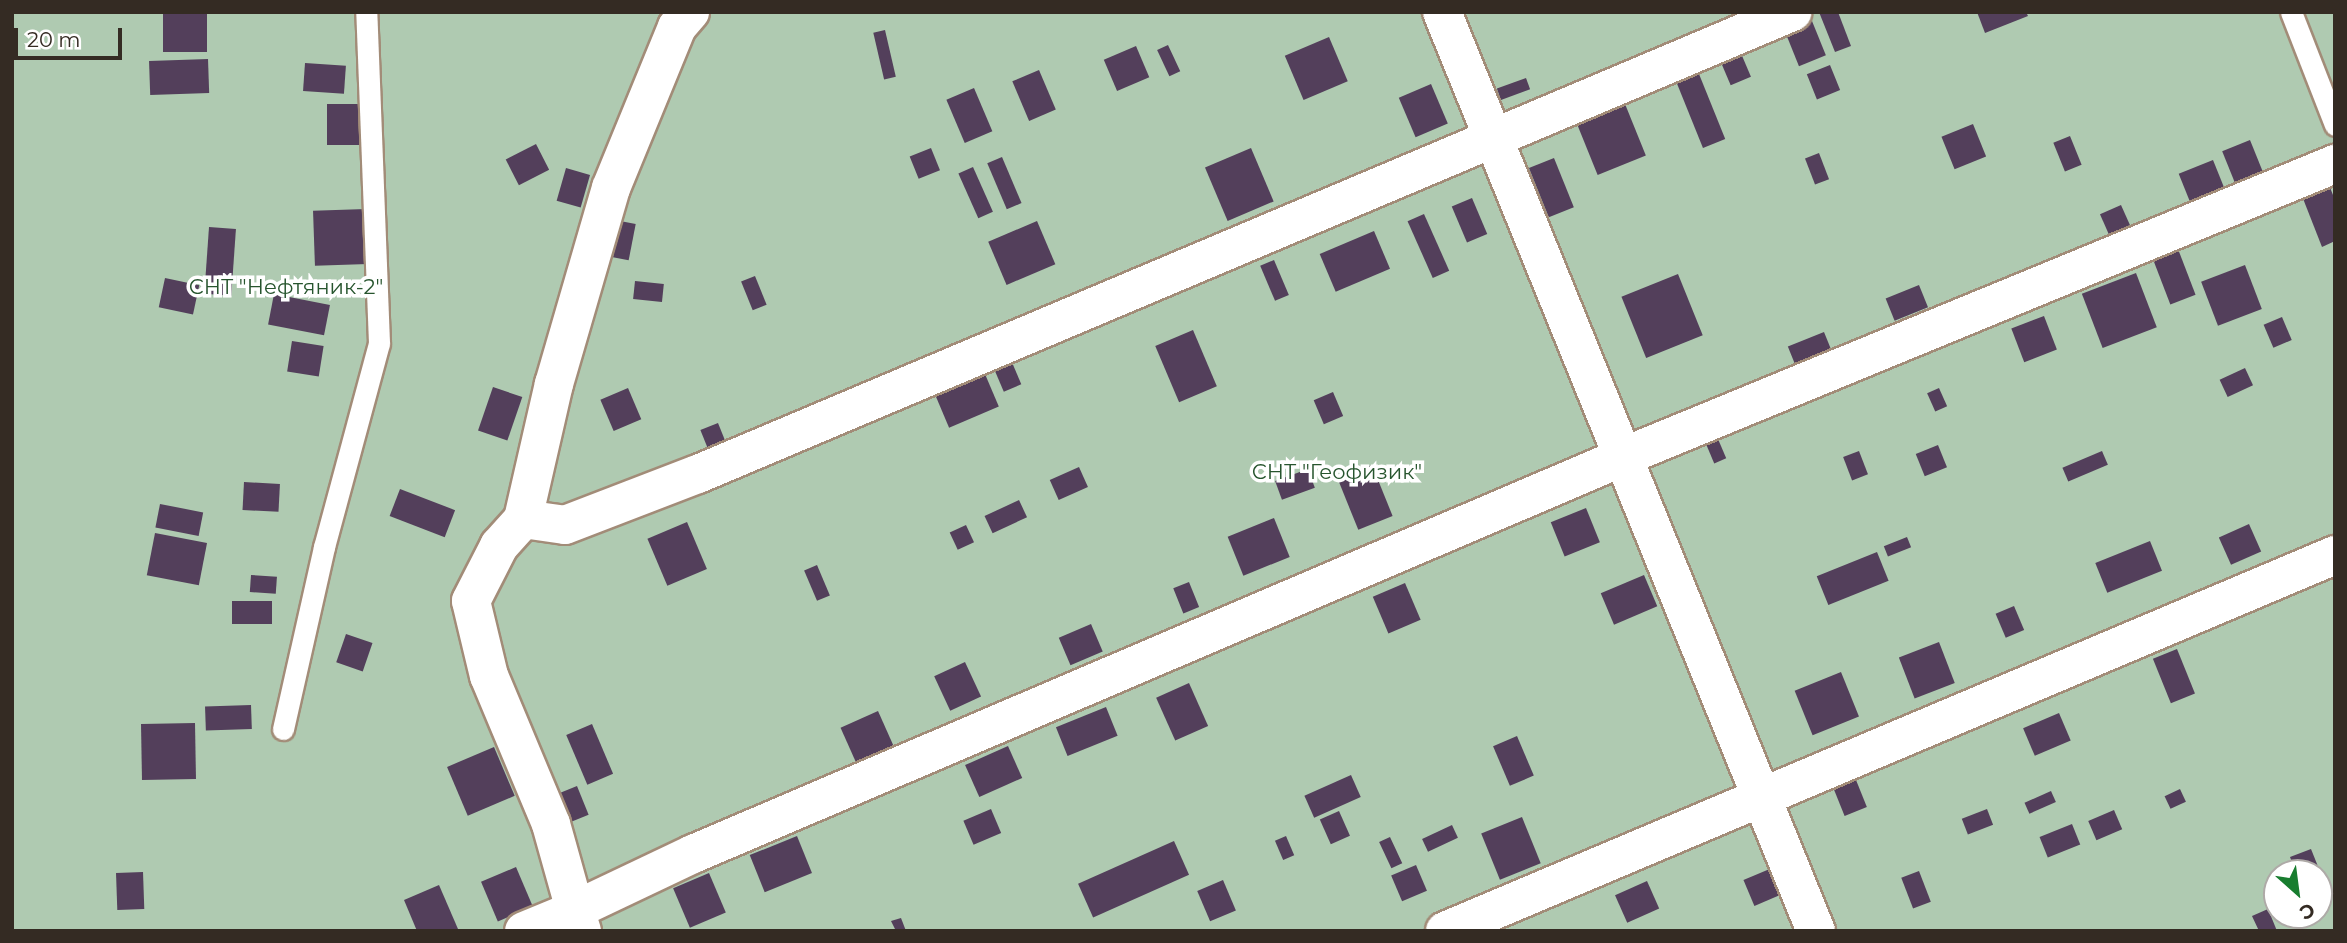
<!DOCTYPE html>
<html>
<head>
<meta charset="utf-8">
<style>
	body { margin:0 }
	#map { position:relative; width:2347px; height:943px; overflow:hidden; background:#fcf2ea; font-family:Montserrat,sans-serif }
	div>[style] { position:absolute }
	.green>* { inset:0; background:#afcab1 }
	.building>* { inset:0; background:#533f5b; transform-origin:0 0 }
	.roads { filter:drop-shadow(2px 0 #a28c78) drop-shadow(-2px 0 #a28c78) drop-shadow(0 2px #a28c78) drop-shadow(0 -2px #a28c78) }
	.service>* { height:21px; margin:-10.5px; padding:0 10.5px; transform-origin:10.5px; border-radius:10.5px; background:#fff }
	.minor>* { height:38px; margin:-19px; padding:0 19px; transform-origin:19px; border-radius:19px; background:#fff }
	span { translate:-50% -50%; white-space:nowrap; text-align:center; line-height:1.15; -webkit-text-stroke:7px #fff; paint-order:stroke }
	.park-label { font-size:21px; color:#27552e }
	.frame { position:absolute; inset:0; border:14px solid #342b23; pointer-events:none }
	.north { position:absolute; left:2263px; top:859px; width:70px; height:70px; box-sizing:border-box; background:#fff; border:2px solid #aeaaa7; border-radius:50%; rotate:152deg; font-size:19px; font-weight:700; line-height:28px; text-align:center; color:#342b23 }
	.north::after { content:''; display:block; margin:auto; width:24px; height:32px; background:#187d2f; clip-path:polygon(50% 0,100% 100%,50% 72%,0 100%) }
	.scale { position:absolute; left:14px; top:28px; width:108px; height:32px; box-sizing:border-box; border:4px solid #342b23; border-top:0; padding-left:9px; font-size:21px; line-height:24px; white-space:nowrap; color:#342b23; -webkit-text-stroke:5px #fff; paint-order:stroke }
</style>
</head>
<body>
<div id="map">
	<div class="green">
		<div style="clip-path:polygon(evenodd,12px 12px,2335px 12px,2335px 931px,12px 931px,12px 12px,2277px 873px,2319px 873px,2319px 915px,2277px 915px,2277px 873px)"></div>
	</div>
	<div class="building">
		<div style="left:163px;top:12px;width:44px;height:40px"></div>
		<div style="clip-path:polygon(1819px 12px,1838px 12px,1851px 46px,1835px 52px)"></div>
		<div style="clip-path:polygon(1977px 12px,2026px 12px,2028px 16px,1985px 33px)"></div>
		<div style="left:1812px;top:21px;width:37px;height:29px;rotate:68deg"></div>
		<div style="left:885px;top:30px;width:48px;height:12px;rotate:77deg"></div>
		<div style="left:1329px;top:37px;width:48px;height:48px;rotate:67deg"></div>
		<div style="left:1168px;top:45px;width:29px;height:12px;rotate:65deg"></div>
		<div style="left:1136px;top:46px;width:34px;height:35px;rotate:67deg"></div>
		<div style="left:1740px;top:51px;width:28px;height:22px;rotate:67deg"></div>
		<div style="left:208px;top:59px;width:34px;height:59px;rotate:88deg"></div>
		<div style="left:305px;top:63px;width:41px;height:28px;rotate:4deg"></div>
		<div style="left:1830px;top:65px;width:27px;height:25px;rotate:68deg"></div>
		<div style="left:1039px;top:70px;width:43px;height:29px;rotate:67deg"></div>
		<div style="left:1699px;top:74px;width:70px;height:24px;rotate:68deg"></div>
		<div style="left:1526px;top:78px;width:12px;height:31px;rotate:70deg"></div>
		<div style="left:1431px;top:84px;width:43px;height:35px;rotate:67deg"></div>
		<div style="left:974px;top:88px;width:47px;height:30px;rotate:67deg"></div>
		<div style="left:1623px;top:99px;width:61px;height:52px;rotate:68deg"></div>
		<div style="left:327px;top:104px;width:34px;height:41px"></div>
		<div style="left:1973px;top:124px;width:35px;height:34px;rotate:68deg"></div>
		<div style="left:2070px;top:136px;width:31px;height:18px;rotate:68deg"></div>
		<div style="left:2250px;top:140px;width:35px;height:30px;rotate:68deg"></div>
		<div style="left:536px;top:144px;width:29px;height:34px;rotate:63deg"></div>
		<div style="left:931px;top:148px;width:24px;height:23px;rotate:68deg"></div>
		<div style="left:1251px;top:148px;width:58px;height:50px;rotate:67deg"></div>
		<div style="left:1819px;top:153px;width:28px;height:15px;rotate:69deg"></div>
		<div style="left:1002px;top:157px;width:50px;height:16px;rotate:67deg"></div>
		<div style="left:1554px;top:158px;width:53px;height:27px;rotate:68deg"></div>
		<div style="left:2213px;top:160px;width:29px;height:37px;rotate:68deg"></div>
		<div style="left:973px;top:167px;width:49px;height:16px;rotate:66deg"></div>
		<div style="left:566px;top:168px;width:25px;height:34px;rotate:16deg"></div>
		<div style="clip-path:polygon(2329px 185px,2335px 200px,2335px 241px,2322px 247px,2302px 196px)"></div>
		<div style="left:1472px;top:198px;width:39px;height:22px;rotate:67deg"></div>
		<div style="left:2121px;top:205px;width:22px;height:23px;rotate:66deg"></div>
		<div style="left:366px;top:209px;width:55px;height:53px;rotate:88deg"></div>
		<div style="left:1424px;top:214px;width:62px;height:18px;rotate:66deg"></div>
		<div style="left:620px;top:221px;width:16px;height:37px;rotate:11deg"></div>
		<div style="left:1037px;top:221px;width:47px;height:53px;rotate:67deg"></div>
		<div style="left:209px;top:227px;width:27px;height:67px;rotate:4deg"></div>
		<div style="left:1374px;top:231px;width:41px;height:59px;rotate:67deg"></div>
		<div style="left:2178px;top:249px;width:49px;height:27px;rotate:69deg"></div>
		<div style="left:1274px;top:260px;width:38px;height:15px;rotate:67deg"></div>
		<div style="left:2245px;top:265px;width:47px;height:47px;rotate:69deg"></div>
		<div style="left:2136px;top:273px;width:58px;height:58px;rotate:69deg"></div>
		<div style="left:1678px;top:274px;width:66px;height:61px;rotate:68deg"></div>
		<div style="left:755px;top:276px;width:31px;height:15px;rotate:68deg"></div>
		<div style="left:165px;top:278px;width:35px;height:30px;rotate:12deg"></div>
		<div style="left:635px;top:281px;width:29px;height:18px;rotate:6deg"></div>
		<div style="left:1919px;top:285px;width:24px;height:36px;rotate:68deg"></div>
		<div style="left:274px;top:294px;width:57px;height:31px;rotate:11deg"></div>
		<div style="left:2044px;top:316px;width:36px;height:35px;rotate:69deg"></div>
		<div style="left:2282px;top:317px;width:25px;height:20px;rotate:67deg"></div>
		<div style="left:1193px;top:330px;width:61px;height:41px;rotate:67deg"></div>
		<div style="left:1824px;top:332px;width:24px;height:39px;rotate:68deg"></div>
		<div style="left:292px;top:341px;width:32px;height:31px;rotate:9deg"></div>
		<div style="left:1008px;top:353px;width:34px;height:19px;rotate:67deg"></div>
		<div style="left:982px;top:367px;width:43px;height:54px;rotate:67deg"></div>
		<div style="left:2245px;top:368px;width:19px;height:28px;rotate:65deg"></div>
		<div style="left:493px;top:387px;width:31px;height:46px;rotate:19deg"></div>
		<div style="left:628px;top:388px;width:34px;height:30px;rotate:67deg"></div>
		<div style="left:1939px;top:388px;width:20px;height:13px;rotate:66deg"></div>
		<div style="left:1333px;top:392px;width:26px;height:21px;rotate:67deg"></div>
		<div style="left:718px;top:423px;width:22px;height:19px;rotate:68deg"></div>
		<div style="left:1718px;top:439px;width:21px;height:13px;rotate:67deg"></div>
		<div style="left:1938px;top:445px;width:24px;height:24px;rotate:68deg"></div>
		<div style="left:1859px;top:451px;width:25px;height:17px;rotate:69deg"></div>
		<div style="left:2102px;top:451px;width:15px;height:43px;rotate:67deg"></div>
		<div style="left:1372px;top:465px;width:55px;height:37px;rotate:68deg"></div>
		<div style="left:1079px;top:467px;width:22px;height:32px;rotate:66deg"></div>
		<div style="left:1308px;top:469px;width:20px;height:35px;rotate:70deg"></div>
		<div style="left:244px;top:482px;width:36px;height:28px;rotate:3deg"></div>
		<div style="left:400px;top:489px;width:59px;height:29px;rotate:21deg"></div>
		<div style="left:1019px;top:500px;width:19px;height:38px;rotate:65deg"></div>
		<div style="left:160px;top:504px;width:44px;height:24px;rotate:11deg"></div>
		<div style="left:1586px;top:508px;width:37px;height:38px;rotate:68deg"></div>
		<div style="left:1274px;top:518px;width:42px;height:50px;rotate:68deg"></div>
		<div style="left:687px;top:522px;width:51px;height:43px;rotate:67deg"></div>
		<div style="left:2249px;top:524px;width:30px;height:33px;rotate:66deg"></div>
		<div style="left:966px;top:525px;width:19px;height:18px;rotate:65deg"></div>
		<div style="left:155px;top:533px;width:53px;height:43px;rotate:11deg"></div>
		<div style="left:1907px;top:537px;width:11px;height:25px;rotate:68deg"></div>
		<div style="left:2150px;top:541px;width:32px;height:59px;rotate:68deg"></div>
		<div style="left:1877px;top:552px;width:31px;height:65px;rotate:68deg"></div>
		<div style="left:817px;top:565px;width:33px;height:14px;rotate:67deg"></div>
		<div style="left:251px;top:575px;width:26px;height:17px;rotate:4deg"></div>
		<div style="left:1644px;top:575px;width:34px;height:47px;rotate:67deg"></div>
		<div style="left:1189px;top:582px;width:27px;height:17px;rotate:68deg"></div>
		<div style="left:1405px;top:583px;width:40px;height:35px;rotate:67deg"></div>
		<div style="left:272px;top:601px;width:23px;height:40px;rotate:90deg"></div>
		<div style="left:2014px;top:606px;width:26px;height:20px;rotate:67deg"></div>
		<div style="left:1091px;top:624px;width:30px;height:35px;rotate:67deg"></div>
		<div style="left:346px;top:634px;width:28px;height:30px;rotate:19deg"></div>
		<div style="left:1939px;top:642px;width:44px;height:43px;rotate:69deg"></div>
		<div style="left:2177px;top:649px;width:48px;height:26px;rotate:68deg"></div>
		<div style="left:965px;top:662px;width:38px;height:34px;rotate:65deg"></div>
		<div style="left:1841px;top:672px;width:48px;height:50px;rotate:68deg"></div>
		<div style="left:1189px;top:683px;width:47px;height:36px;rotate:66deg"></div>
		<div style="left:251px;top:705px;width:24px;height:46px;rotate:88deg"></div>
		<div style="left:1106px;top:707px;width:31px;height:54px;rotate:68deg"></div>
		<div style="left:878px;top:711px;width:43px;height:41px;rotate:66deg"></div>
		<div style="left:2059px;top:713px;width:30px;height:39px;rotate:67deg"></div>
		<div style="left:195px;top:723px;width:56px;height:54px;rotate:89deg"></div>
		<div style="left:592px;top:724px;width:54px;height:28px;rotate:67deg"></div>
		<div style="left:1517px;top:736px;width:43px;height:26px;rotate:67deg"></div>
		<div style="left:1008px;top:746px;width:35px;height:47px;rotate:66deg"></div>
		<div style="left:494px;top:747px;width:53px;height:51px;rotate:67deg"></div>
		<div style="left:1351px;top:775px;width:24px;height:51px;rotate:66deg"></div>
		<div style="left:1856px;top:780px;width:29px;height:24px;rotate:68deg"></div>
		<div style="left:577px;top:786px;width:31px;height:22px;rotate:68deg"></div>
		<div style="left:2180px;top:789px;width:14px;height:17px;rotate:65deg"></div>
		<div style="left:2051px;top:791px;width:12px;height:29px;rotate:66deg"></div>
		<div style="left:991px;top:809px;width:26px;height:30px;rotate:67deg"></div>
		<div style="left:1987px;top:809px;width:17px;height:27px;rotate:69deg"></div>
		<div style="left:2114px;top:810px;width:21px;height:28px;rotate:67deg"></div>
		<div style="left:1339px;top:811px;width:27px;height:21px;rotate:66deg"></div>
		<div style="left:1522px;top:817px;width:50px;height:44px;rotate:68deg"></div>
		<div style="left:2072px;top:824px;width:22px;height:35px;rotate:68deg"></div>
		<div style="left:1452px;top:825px;width:14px;height:33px;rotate:65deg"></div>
		<div style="left:797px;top:836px;width:40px;height:51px;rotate:68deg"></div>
		<div style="left:1286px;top:836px;width:21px;height:12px;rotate:67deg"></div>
		<div style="left:1390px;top:837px;width:29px;height:12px;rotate:65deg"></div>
		<div style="left:1174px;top:841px;width:37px;height:105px;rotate:66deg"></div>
		<div style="clip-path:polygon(2311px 849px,2319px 869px,2296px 873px,2290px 857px)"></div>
		<div style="left:1416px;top:865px;width:28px;height:27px;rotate:67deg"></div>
		<div style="left:516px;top:867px;width:43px;height:38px;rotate:67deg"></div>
		<div style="left:1772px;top:868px;width:28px;height:31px;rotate:67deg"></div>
		<div style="left:1919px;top:871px;width:33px;height:19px;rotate:69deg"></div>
		<div style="left:143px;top:872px;width:37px;height:27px;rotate:88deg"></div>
		<div style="left:709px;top:873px;width:43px;height:39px;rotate:67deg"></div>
		<div style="left:1223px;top:880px;width:33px;height:28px;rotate:67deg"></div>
		<div style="left:1647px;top:881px;width:30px;height:35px;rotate:66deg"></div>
		<div style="clip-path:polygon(439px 885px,458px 929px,417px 931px,404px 900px)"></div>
		<div style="clip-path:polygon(2268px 909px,2277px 931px,2259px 931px,2252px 916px)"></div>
		<div style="clip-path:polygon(901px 918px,906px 931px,896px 931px,891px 921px)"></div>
	</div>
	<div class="roads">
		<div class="service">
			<div style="left:2291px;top:12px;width:121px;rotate:68.7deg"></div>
			<div style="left:283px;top:729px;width:187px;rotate:-77.3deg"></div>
			<div style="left:324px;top:547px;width:211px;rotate:-74.9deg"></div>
			<div style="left:379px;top:343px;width:331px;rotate:-92.2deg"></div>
		</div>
		<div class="minor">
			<div style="left:1442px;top:12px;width:992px;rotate:67.86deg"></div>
			<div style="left:523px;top:519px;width:42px;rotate:8.1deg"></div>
			<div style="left:565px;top:525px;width:142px;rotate:-21deg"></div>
			<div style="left:698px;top:474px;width:1188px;rotate:-22.89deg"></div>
			<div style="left:524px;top:931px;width:55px;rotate:-22.4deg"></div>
			<div style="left:575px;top:910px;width:89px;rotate:-105.6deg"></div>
			<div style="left:551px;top:824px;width:160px;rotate:-112.7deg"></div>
			<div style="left:489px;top:676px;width:77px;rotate:-103.5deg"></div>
			<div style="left:471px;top:601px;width:62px;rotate:-63deg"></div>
			<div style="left:499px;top:546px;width:36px;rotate:-48deg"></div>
			<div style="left:523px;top:519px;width:139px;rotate:-77.1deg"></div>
			<div style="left:554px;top:384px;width:204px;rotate:-73.8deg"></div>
			<div style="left:611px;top:188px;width:174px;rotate:-67.7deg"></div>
			<div style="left:677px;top:27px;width:20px;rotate:-49deg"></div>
			<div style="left:582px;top:931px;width:22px;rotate:-108deg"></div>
			<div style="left:575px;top:910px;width:131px;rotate:-25.4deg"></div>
			<div style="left:693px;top:854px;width:1013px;rotate:-23.12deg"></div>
			<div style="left:1625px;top:456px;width:768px;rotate:-22.36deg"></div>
			<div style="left:1445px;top:931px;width:966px;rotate:-22.9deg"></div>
		</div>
	</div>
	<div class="park-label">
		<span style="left:286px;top:287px">СНТ "Нефтяник-2"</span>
		<span style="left:1337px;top:472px">СНТ "Геофизик"</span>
	</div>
	<div class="frame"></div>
	<div class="north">С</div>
	<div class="scale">20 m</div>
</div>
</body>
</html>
